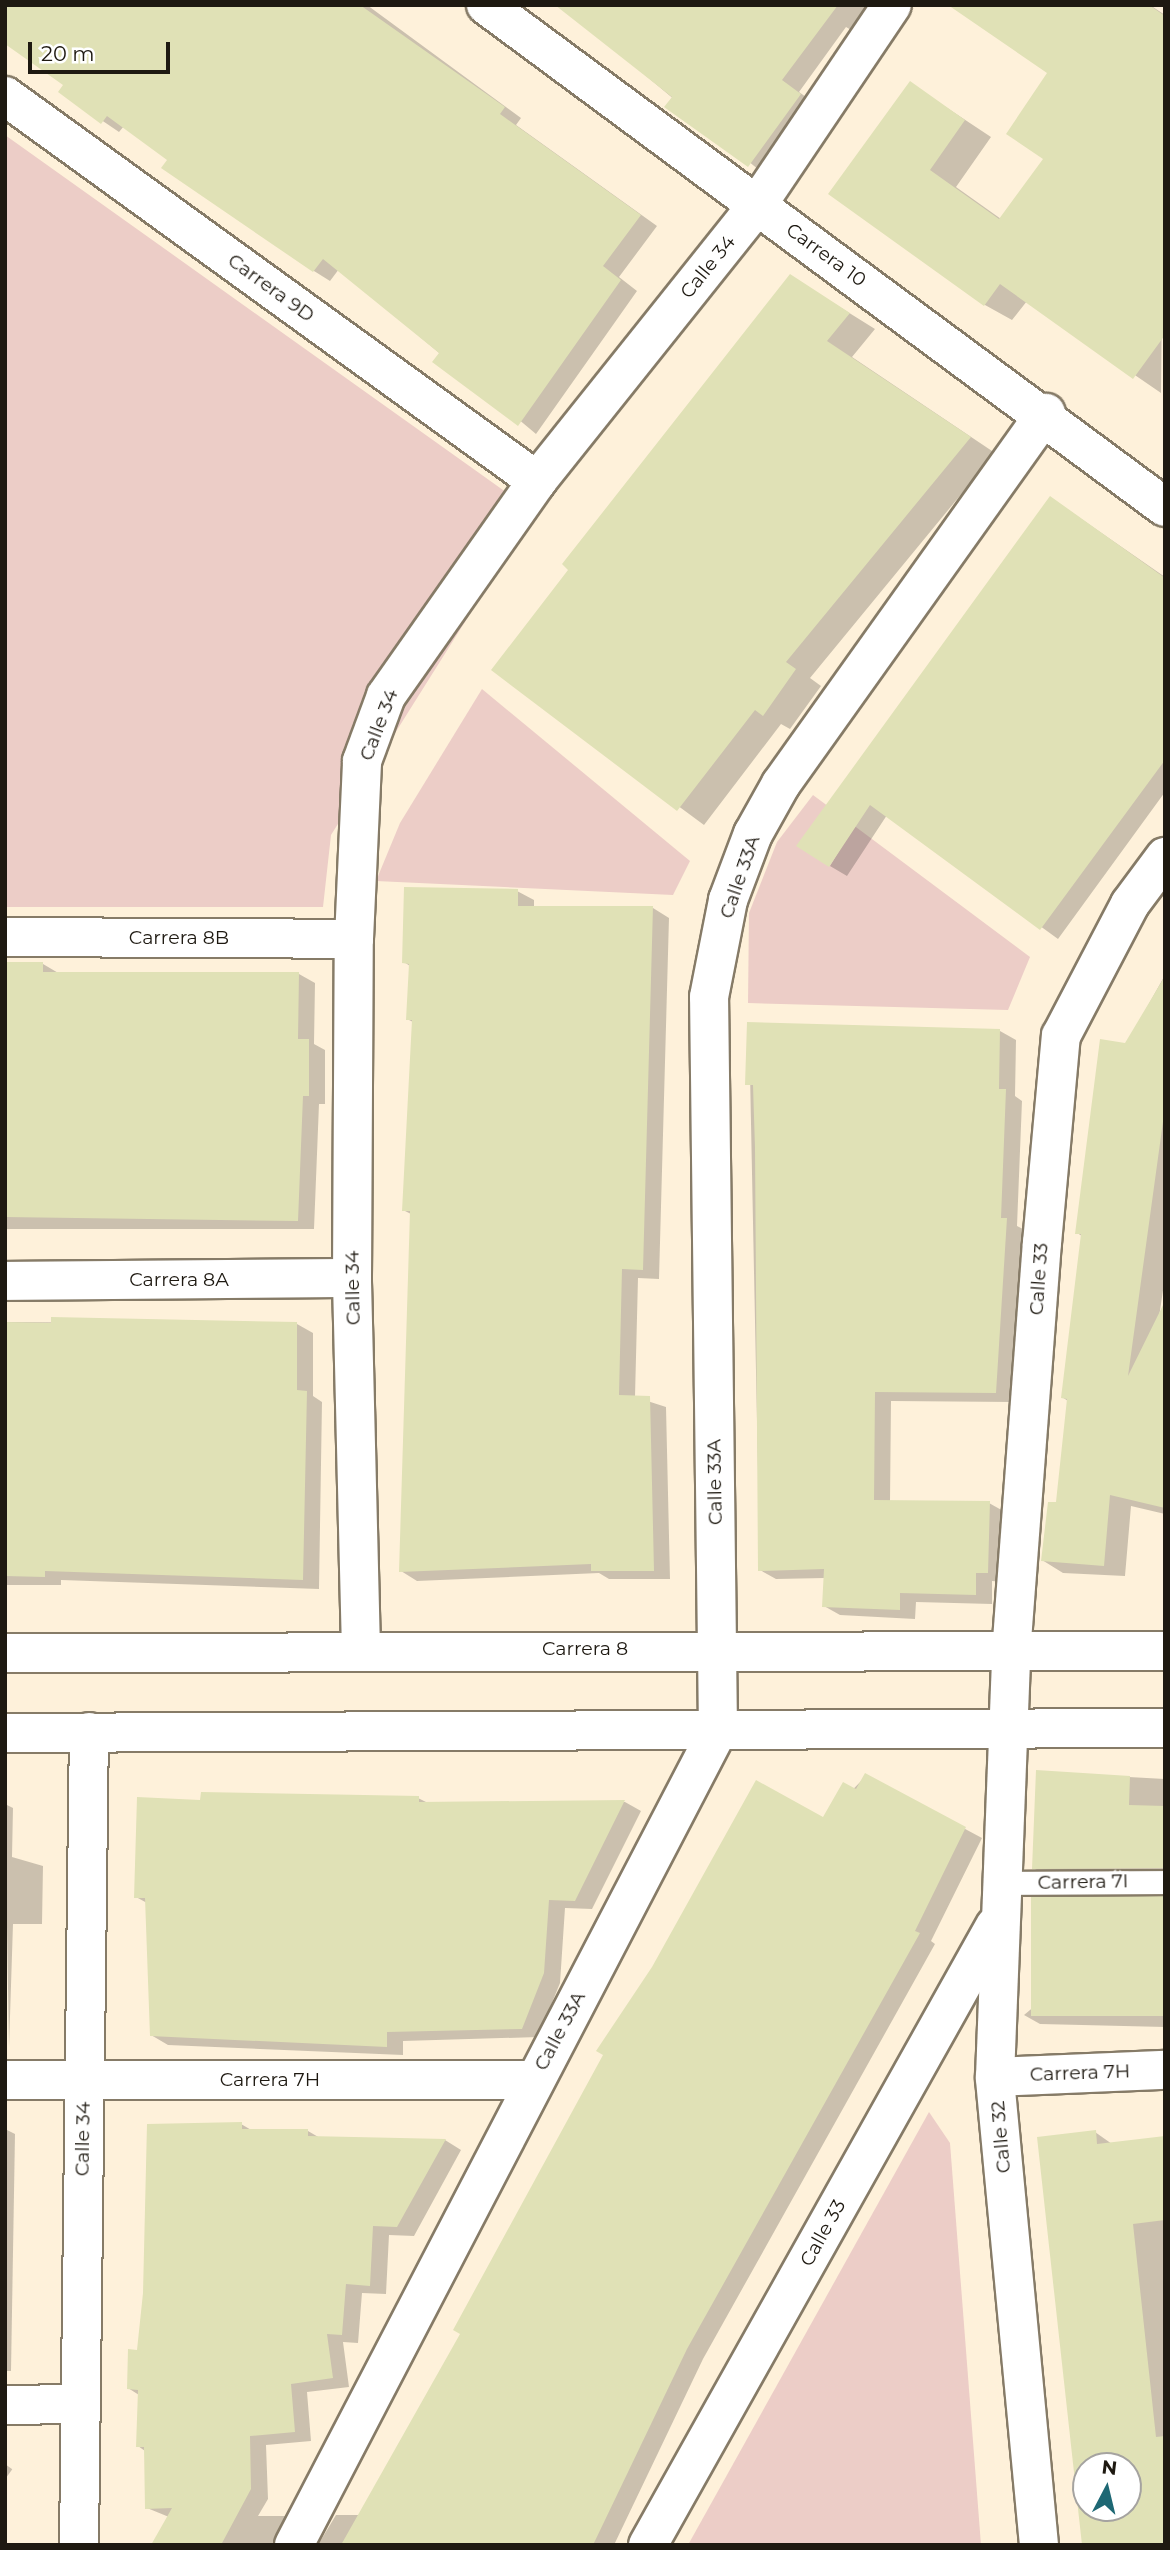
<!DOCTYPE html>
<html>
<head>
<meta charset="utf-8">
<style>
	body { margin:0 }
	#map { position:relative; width:1170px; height:2550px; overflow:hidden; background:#fef1da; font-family:Montserrat,sans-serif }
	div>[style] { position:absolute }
	.green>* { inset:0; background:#eccdc7 }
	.shadow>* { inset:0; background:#0003; transform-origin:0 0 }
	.building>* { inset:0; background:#e0e1b6; transform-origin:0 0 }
	.roads { filter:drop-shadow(2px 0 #867b67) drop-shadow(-2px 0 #867b67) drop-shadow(0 2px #867b67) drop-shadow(0 -2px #867b67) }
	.lane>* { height:23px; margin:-11.5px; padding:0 11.5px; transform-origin:11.5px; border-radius:11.5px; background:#fff }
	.street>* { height:38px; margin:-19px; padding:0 19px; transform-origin:19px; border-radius:19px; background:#fff }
	.secondary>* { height:38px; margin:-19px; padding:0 19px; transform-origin:19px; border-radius:19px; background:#fff }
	span { translate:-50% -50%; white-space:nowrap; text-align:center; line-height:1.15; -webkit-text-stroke:5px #fff; paint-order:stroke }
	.street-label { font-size:19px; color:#1e1911 }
	.frame { position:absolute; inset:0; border:7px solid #1e1911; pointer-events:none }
	.north { position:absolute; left:1072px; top:2452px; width:70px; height:70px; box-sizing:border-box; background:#fff; border:2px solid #a5a3a0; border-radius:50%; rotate:7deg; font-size:19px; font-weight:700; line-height:28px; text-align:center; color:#1e1911 }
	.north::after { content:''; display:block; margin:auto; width:24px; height:32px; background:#1e6874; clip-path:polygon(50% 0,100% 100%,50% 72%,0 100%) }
	.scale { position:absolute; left:28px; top:42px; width:142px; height:32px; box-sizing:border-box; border:4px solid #1e1911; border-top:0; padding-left:9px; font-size:21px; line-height:24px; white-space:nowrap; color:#1e1911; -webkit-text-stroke:5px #fff; paint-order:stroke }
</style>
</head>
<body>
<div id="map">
	<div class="green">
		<div style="clip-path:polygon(5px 135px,534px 512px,331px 835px,323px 907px,5px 907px)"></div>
		<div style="clip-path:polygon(482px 689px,690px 861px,673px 895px,376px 881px,400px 823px)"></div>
		<div style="clip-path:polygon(813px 795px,1030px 957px,1008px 1010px,748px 1003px,749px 913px,777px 842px)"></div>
		<div style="clip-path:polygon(929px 2112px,950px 2143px,981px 2545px,688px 2545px)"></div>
	</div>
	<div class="shadow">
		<div style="clip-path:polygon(5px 5px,367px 5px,521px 118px,516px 125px,657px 226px,619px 277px,637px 291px,536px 434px,339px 269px,330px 281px,314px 271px,124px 126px,119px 132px,60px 92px,65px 85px)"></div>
		<div style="clip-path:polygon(561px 5px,877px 5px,858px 34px,846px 27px,799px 92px,817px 105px,766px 176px)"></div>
		<div style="clip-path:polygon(1007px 5px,1150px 5px,1165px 15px,1161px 393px,1027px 301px,1012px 320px,985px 305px,831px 193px,911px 84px,991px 137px,956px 187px,1001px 219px,1045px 158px,1050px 72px)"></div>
		<div style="clip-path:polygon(790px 276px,875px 329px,852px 357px,995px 453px,810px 678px,821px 686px,790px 729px,781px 724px,704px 825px,494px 670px)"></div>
		<div style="clip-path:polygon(1051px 498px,1165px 577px,1165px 792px,1058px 939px,887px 815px,847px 876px,830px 866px)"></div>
		<div style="clip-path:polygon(517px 891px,534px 900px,534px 907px,653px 908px,669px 918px,659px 1279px,638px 1278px,635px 1397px,666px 1407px,670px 1579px,609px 1579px,599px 1573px,417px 1581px,401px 1571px,411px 1214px,403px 1210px,413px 1022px,407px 1019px,410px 966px,404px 962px)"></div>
		<div style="clip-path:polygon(5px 964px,43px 964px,60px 974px,299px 974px,315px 983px,314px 1044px,325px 1050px,325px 1104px,319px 1104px,314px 1229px,5px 1229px)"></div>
		<div style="clip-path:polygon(1165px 975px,1165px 1277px,1158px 1324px,1165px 1312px,1165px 1514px,1131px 1506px,1125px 1576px,1063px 1573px,1042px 1560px,1057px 1504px,1068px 1401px,1062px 1397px,1082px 1236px,1077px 1233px,1126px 1045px)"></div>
		<div style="clip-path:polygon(749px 1024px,1000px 1031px,1016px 1040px,1015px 1096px,1022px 1101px,1017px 1226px,1023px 1229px,1012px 1402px,891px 1401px,890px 1502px,989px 1503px,1005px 1512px,1004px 1582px,992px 1581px,992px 1604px,916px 1602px,915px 1619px,840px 1615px,824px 1606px,825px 1578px,776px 1579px,760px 1570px)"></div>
		<div style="clip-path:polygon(5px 1322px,297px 1324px,313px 1333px,313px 1396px,322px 1402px,319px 1589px,61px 1580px,61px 1585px,5px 1585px)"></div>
		<div style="clip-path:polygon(1038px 1772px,1165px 1779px,1165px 1877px,1050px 1877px,1033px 1868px)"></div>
		<div style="clip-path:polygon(866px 1776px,982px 1838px,931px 1941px,935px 1944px,703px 2359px,614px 2545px,318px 2545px,336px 2515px,359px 2515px,824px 1819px)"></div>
		<div style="clip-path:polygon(418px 1798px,428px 1803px,625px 1802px,641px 1811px,592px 1909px,565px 1908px,560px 1983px,538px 2037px,403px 2041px,403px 2055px,168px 2045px,151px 2035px,147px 1903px,136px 1897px,202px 1802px)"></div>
		<div style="clip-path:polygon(5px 1804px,13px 1808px,12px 1857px,43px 1866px,42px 1924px,13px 1924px,9px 2048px)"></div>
		<div style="clip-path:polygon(1165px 1898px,1165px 2027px,1040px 2024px,1024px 2015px)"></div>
		<div style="clip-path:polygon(241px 2124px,253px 2131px,308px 2131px,320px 2138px,445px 2140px,461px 2150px,414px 2236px,389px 2235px,386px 2294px,362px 2293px,358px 2343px,343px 2342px,349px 2387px,307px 2392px,311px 2441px,266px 2445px,268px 2499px,258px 2516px,285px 2516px,301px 2525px,291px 2545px,153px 2545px,169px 2517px,147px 2508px,145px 2451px,138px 2446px,139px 2395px,128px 2388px)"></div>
		<div style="clip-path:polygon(5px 2129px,15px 2134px,11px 2371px,5px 2371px)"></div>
		<div style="clip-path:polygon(evenodd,1095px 2132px,1112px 2144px,1165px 2138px,1165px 2545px,1085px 2545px,1039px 2138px,1095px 2132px,1086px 2466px,1128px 2466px,1128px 2508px,1086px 2508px,1086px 2466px)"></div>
		<div style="left:5px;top:2464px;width:9px;height:81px;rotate:36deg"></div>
	</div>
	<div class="building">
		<div style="clip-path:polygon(5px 5px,360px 5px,505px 107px,500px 114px,641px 215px,603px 266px,621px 280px,518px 426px,432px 362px,439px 353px,323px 259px,313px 272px,161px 168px,167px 160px,107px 116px,101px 124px,58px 92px,63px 85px,5px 44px)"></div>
		<div style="clip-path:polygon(555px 5px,838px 5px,782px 80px,801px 94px,748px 167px,664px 107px,672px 97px)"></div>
		<div style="clip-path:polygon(948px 5px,1149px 5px,1165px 16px,1165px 335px,1133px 379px,1000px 284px,984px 306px,828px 194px,910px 81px,965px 120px,930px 170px,999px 219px,1043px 159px,1006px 134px,1047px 73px)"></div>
		<div style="clip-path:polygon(790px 274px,850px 313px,827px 341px,971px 437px,786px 662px,796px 669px,763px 716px,755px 710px,677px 811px,491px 670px,568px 570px,562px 564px)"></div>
		<div style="clip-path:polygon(1050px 496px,1165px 578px,1165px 760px,1040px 930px,870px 805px,829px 867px,796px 846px)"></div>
		<div style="clip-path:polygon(404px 887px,518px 889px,518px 906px,653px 906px,643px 1270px,622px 1269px,619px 1395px,650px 1396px,654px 1571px,591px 1571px,591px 1564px,399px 1572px,410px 1211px,402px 1211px,412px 1020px,406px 1020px,409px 964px,402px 963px)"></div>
		<div style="clip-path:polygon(5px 962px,43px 962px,43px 972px,299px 972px,298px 1039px,309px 1039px,309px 1096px,303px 1096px,298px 1221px,5px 1217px)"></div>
		<div style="clip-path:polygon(1165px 976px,1165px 1107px,1128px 1376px,1165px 1301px,1165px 1508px,1110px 1495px,1104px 1566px,1041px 1561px,1048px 1502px,1056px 1502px,1058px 1483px,1067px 1399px,1061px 1398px,1081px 1234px,1075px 1234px,1100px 1039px,1125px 1043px)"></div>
		<div style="clip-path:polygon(747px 1022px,1000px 1029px,999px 1089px,1006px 1089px,1001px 1218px,1007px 1218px,996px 1393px,875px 1392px,874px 1500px,990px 1501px,988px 1573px,976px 1573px,976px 1595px,900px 1593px,900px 1610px,822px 1607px,824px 1569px,758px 1571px,755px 1148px,753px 1085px,745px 1085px)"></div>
		<div style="clip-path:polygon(51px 1317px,297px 1322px,297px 1390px,307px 1391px,303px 1580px,45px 1571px,45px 1577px,5px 1576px,5px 1322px,51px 1323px)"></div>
		<div style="clip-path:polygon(1036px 1770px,1130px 1776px,1129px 1805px,1165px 1806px,1165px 1868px,1032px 1869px)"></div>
		<div style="clip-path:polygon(865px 1773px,966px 1827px,915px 1931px,920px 1933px,687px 2349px,593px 2545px,341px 2545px,460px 2334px,453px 2330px,603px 2055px,596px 2051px,652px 1967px,756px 1780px,823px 1817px,843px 1782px,856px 1789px)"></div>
		<div style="clip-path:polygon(201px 1792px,419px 1796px,419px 1802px,625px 1800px,575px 1901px,549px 1900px,544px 1973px,522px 2029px,387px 2032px,387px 2047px,150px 2036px,145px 1898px,134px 1898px,137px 1797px,200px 1800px)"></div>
		<div style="left:1165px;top:1896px;width:120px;height:134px;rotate:90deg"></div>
		<div style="clip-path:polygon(242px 2122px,242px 2129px,308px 2129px,308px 2136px,446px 2139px,397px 2227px,373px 2226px,370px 2286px,346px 2284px,342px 2335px,327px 2334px,333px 2378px,291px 2384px,295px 2432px,250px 2436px,251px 2489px,221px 2545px,151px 2545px,172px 2508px,145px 2509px,144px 2447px,136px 2447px,138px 2390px,127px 2389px,128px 2349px,137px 2350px,143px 2293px,147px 2124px)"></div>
		<div style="clip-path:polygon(evenodd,1096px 2130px,1097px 2144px,1165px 2136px,1165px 2220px,1133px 2224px,1156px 2437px,1165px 2436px,1165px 2545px,1082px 2545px,1037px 2137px,1096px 2130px,1086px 2466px,1128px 2466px,1128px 2508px,1086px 2508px,1086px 2466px)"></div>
	</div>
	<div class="roads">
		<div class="lane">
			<div style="left:1000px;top:1883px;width:165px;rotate:-0.3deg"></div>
		</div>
		<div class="street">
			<div style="left:486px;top:5px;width:844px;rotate:36.48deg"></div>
			<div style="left:5px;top:96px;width:657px;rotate:35.89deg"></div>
			<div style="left:5px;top:937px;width:349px;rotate:0.3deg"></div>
			<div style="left:5px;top:1281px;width:347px;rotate:-0.5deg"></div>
			<div style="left:361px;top:1650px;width:372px;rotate:-91.4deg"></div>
			<div style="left:352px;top:1278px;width:339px;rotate:-89.7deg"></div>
			<div style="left:354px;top:939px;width:178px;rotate:-87.4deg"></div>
			<div style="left:362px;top:761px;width:69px;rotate:-69.7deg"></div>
			<div style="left:386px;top:696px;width:263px;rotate:-54.9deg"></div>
			<div style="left:537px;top:481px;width:353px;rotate:-51.4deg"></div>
			<div style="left:757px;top:205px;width:241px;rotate:-56deg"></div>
			<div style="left:995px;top:2077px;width:170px;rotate:-2.4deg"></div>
			<div style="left:5px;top:2080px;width:529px"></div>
			<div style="left:5px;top:2405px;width:72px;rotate:-0.8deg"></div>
			<div style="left:79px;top:2545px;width:813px;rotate:-89.3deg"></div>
			<div style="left:294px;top:2545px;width:919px;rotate:-62.51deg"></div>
			<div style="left:718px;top:1730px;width:733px;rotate:-90.7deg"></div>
			<div style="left:709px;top:997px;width:99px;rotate:-78.9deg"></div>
			<div style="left:728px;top:900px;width:71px;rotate:-69.3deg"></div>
			<div style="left:753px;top:834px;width:57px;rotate:-60.8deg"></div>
			<div style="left:781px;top:784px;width:456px;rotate:-54.5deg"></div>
			<div style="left:648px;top:2545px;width:710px;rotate:-60.73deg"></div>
			<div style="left:1039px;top:2545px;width:470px;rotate:-95.4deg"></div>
			<div style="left:995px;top:2077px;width:423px;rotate:-87.8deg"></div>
			<div style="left:1011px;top:1654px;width:412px;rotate:-85.7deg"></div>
			<div style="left:1042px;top:1243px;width:208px;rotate:-84.8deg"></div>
			<div style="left:1061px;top:1036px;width:149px;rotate:-62.4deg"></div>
			<div style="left:1130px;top:904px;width:59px;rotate:-53.3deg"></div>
		</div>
		<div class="secondary">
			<div style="left:5px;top:1653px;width:1160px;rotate:-0.1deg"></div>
			<div style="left:5px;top:1733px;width:1160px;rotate:-0.25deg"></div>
		</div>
	</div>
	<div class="street-label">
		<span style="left:826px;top:255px;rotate:36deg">Carrera 10</span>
		<span style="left:708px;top:267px;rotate:-51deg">Calle 34</span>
		<span style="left:271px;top:288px;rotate:36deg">Carrera 9D</span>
		<span style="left:379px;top:725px;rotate:-69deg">Calle 34</span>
		<span style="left:740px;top:877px;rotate:-71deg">Calle 33A</span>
		<span style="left:179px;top:938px">Carrera 8B</span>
		<span style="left:1039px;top:1279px;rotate:-86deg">Calle 33</span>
		<span style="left:179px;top:1280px">Carrera 8A</span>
		<span style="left:353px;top:1288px;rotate:-91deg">Calle 34</span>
		<span style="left:715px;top:1482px;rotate:-91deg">Calle 33A</span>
		<span style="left:585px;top:1649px">Carrera 8</span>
		<span style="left:1083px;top:1882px;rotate:-1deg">Carrera 7I</span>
		<span style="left:560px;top:2031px;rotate:-62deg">Calle 33A</span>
		<span style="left:1080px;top:2073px;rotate:-2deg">Carrera 7H</span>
		<span style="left:270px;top:2080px">Carrera 7H</span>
		<span style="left:1001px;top:2137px;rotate:-95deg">Calle 32</span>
		<span style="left:83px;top:2139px;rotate:-89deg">Calle 34</span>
		<span style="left:823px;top:2233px;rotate:-61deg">Calle 33</span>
	</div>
	<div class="frame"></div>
	<div class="north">N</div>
	<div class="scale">20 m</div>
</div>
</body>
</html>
